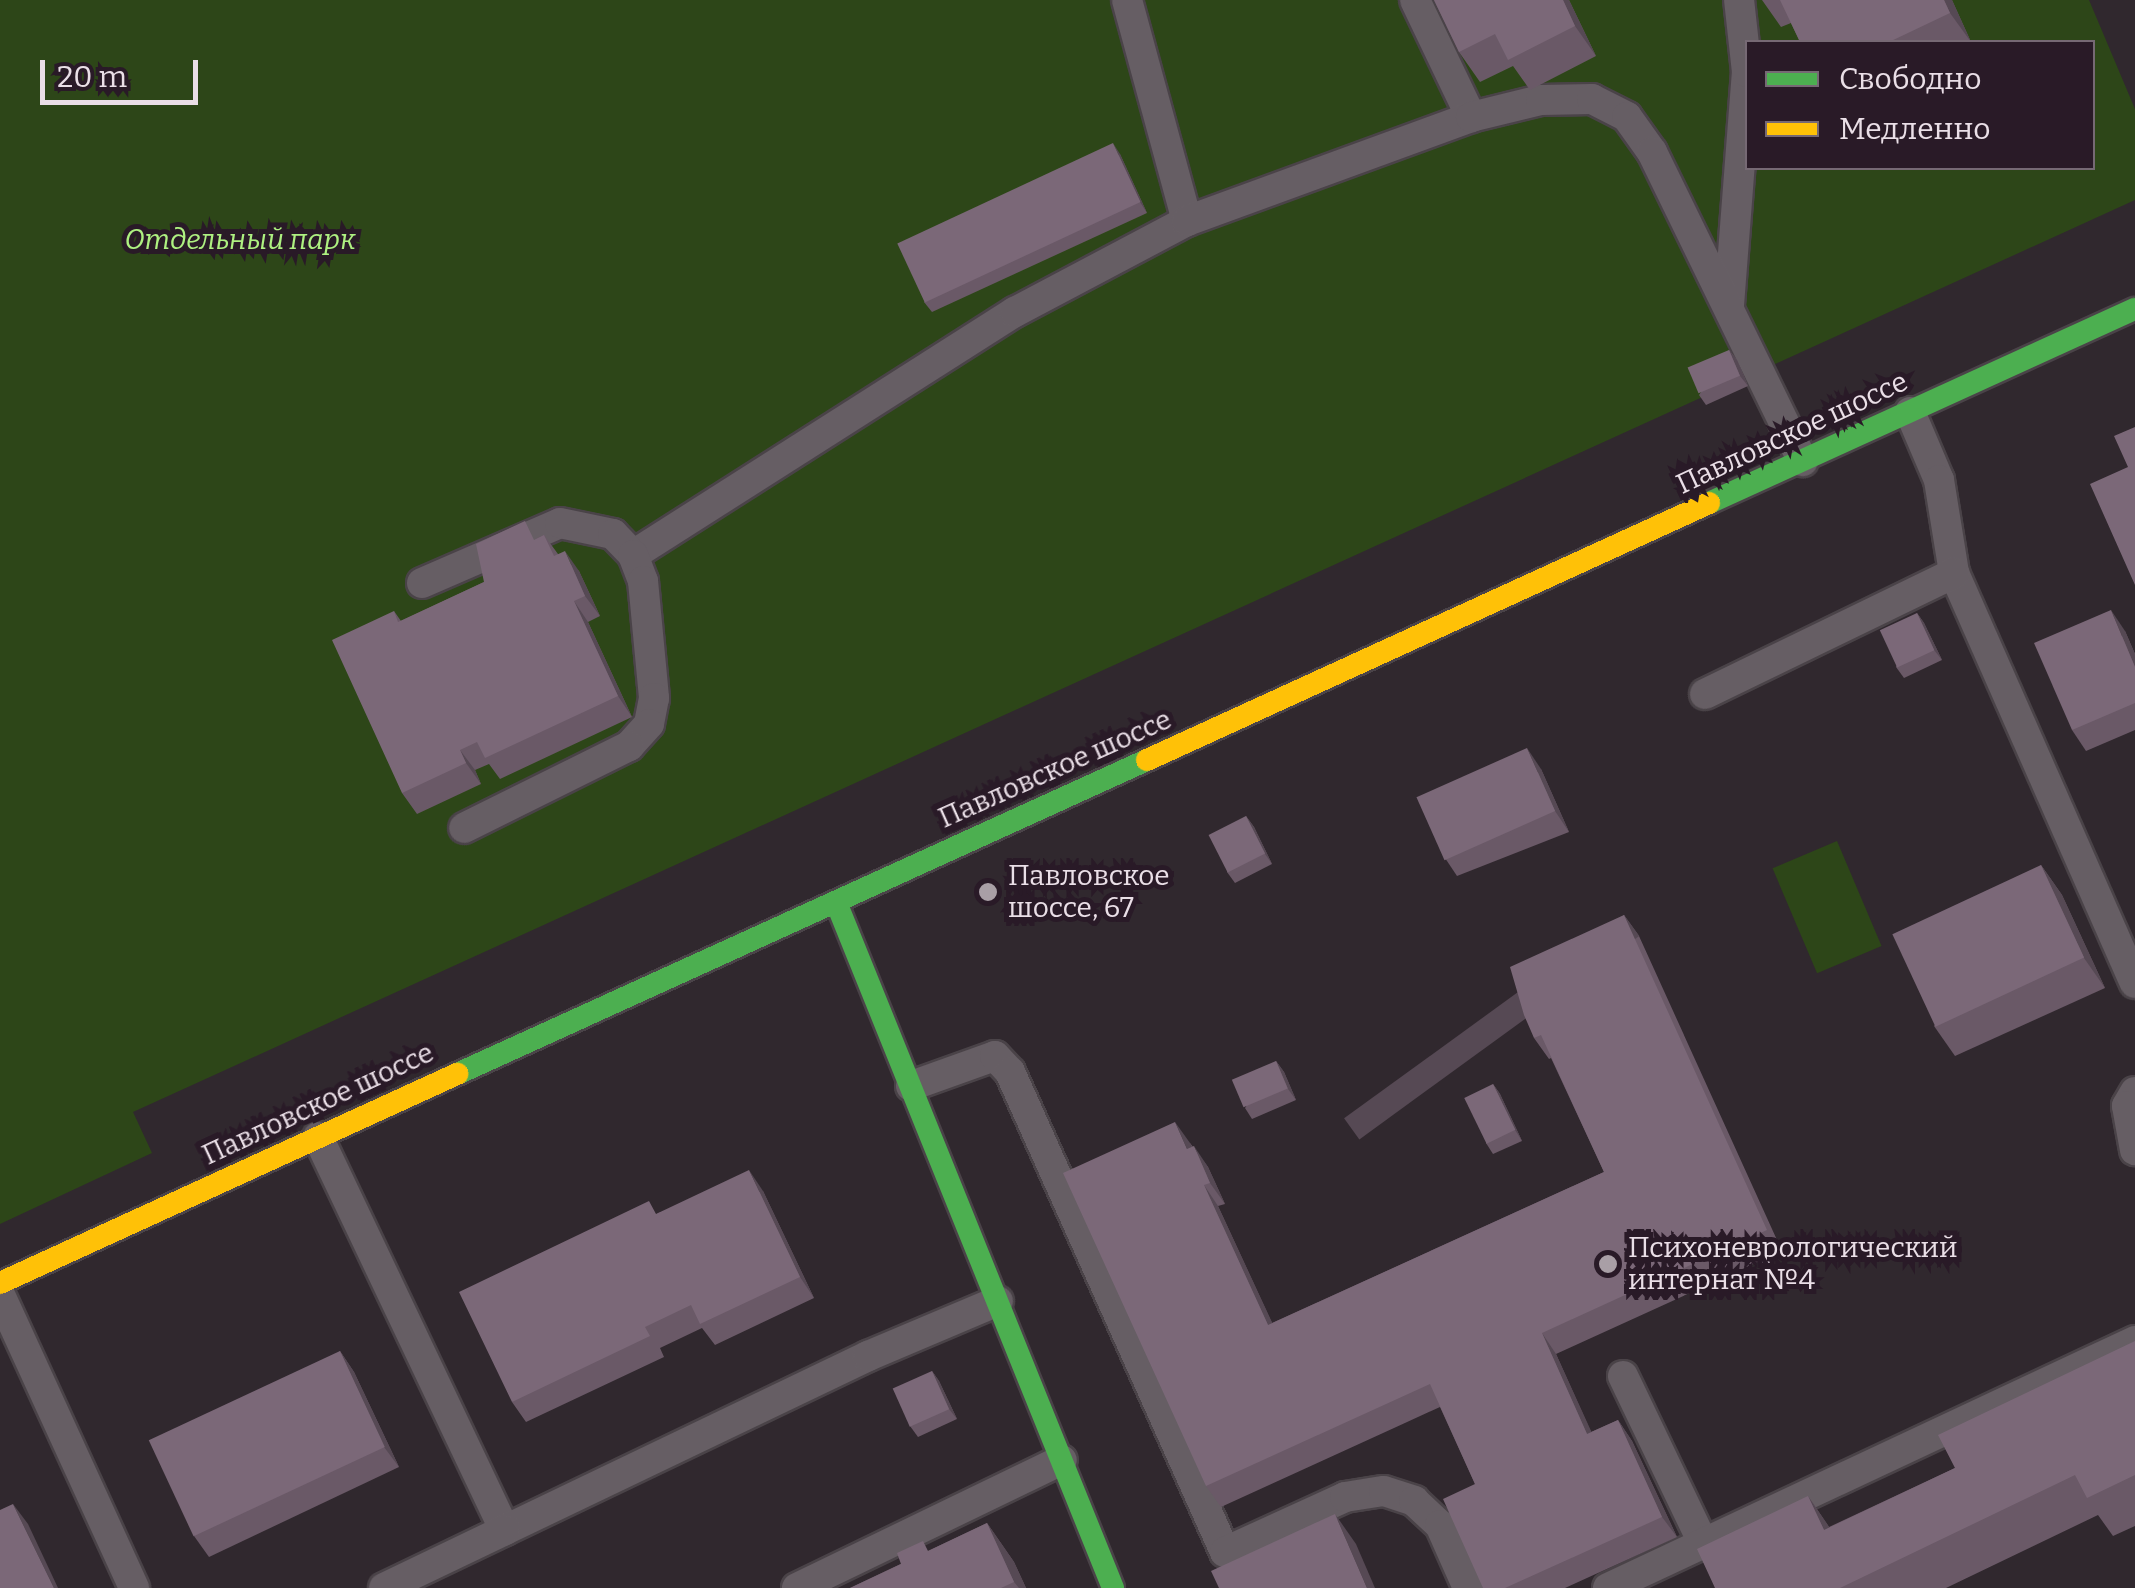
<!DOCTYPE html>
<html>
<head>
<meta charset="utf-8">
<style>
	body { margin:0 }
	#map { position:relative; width:2135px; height:1588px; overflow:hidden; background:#30282e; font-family:Bitter,serif }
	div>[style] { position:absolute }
	.green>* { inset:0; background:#2d4618; transform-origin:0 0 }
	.roads { filter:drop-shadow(2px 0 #4a4348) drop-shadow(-2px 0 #4a4348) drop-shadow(0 2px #4a4348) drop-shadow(0 -2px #4a4348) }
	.lane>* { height:30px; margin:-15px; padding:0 15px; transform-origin:15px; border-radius:15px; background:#665e64 }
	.fast>* { height:22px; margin:-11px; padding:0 11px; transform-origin:11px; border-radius:11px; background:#4caf50 }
	.slow>* { height:22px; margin:-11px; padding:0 11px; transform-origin:11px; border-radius:11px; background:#ffc107 }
	.wall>* { inset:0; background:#6a5967 }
	.shaded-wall>* { inset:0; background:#564954; transform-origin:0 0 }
	.building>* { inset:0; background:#7b6878; transform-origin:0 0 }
	.dots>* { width:28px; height:28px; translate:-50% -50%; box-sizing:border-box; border:5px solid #291a27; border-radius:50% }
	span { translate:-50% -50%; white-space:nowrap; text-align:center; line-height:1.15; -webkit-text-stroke:10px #291a27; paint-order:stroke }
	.park-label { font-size:28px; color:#aef181; font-style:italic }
	.street-label { font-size:28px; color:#eadfe7 }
	.poi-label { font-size:28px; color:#eadfe7 }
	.left { translate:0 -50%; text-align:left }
	.legend { position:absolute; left:1745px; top:40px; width:350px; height:130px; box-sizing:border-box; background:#291a27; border:2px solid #766974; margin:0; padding:12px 18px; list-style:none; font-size:30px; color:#eadfe7 }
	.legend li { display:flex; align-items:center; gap:20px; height:50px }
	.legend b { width:50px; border:2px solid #766974 }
	.scale { position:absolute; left:40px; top:60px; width:158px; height:45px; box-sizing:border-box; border:5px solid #eadfe7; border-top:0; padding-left:12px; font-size:30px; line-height:35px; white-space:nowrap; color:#eadfe7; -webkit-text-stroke:8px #291a27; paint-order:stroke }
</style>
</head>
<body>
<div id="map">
	<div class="green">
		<div style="clip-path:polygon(evenodd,0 0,2089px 0,2135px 109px,2135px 200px,133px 1112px,152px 1153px,0 1224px,0 0,1748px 42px,2092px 42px,2092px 168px,1748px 168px,1748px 42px)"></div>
		<div style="left:1837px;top:841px;width:114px;height:70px;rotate:67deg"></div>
	</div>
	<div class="roads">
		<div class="lane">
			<div style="left:1127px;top:0;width:229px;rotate:74.8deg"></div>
			<div style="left:1415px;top:0;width:130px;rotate:64.4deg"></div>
			<div style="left:1729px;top:305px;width:234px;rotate:-85.6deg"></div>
			<div style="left:1747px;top:72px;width:72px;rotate:-96.3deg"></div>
			<div style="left:1910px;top:412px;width:74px;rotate:66.9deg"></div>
			<div style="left:1939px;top:480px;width:94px;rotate:80.8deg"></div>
			<div style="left:1954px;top:573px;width:448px;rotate:66.2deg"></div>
			<div style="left:633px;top:555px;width:453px;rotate:-32.5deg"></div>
			<div style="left:1015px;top:312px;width:195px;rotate:-27.9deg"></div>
			<div style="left:1187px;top:221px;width:302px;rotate:-20.1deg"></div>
			<div style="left:1471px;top:117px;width:72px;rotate:-13.7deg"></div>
			<div style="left:1541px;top:100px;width:51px;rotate:-1.1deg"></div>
			<div style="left:1592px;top:99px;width:39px;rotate:27deg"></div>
			<div style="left:1627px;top:117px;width:43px;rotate:54.5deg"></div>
			<div style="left:1652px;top:152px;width:344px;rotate:64deg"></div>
			<div style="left:422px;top:583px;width:150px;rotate:-23.5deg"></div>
			<div style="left:560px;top:523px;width:54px;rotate:11.7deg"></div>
			<div style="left:613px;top:534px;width:29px;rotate:46deg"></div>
			<div style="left:633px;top:555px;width:28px;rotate:69deg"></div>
			<div style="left:643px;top:581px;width:118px;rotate:84.6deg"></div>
			<div style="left:654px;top:698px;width:26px;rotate:101deg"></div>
			<div style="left:649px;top:724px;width:30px;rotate:132deg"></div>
			<div style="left:629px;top:746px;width:184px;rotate:153.6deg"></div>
			<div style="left:1705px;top:694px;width:277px;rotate:-25.9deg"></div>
			<div style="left:911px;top:1086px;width:89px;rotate:-19.7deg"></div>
			<div style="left:995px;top:1056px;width:22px;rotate:47deg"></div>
			<div style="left:1010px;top:1072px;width:526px;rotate:65.87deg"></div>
			<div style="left:1225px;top:1552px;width:132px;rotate:-24.6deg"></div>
			<div style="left:1345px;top:1497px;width:39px;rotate:-9deg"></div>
			<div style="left:1384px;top:1491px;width:32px;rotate:18deg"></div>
			<div style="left:1414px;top:1501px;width:35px;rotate:43deg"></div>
			<div style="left:1440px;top:1525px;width:69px;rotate:66deg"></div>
			<div style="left:2135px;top:1092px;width:16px;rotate:120deg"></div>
			<div style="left:2127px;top:1106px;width:45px;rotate:79.7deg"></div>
			<div style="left:318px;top:1137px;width:435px;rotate:64.6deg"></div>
			<div style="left:505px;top:1530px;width:403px;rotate:-25.6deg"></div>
			<div style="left:868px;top:1356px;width:141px;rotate:-22.9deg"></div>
			<div style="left:0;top:1295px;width:322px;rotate:65.4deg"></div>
			<div style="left:1623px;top:1376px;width:187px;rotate:64.4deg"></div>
			<div style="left:384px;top:1588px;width:134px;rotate:-25.6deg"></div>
			<div style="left:797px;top:1588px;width:294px;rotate:-25.8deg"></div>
			<div style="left:1608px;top:1588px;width:582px;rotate:-25.11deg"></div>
		</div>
		<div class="fast">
			<div style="left:1709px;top:503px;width:468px;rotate:-24.5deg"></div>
			<div style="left:836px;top:902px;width:740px;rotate:68.01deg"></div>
			<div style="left:457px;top:1074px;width:758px;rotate:-24.47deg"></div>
		</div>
		<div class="slow">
			<div style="left:1147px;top:760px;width:618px;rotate:-24.57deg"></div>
			<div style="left:0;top:1283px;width:503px;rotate:-24.58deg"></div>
		</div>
	</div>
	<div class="wall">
		<div style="clip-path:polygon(1434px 0,1569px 0,1596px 56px,1530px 90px,1513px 66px,1480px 82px,1459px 52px)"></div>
		<div style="clip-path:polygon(1762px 0,1952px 0,1971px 42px,1800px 42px,1791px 23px,1781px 27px)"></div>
		<div style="clip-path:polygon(1120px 154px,1147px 213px,932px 312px,924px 302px)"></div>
		<div style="clip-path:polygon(1729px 350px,1737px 360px,1748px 386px,1706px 405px,1699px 395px)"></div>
		<div style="clip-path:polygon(544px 535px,558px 554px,579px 571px,600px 616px,588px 622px,632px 717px,500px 779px,489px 764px,475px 770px,481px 784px,417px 814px,402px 793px,394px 611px,401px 621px,484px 582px,537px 538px)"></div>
		<div style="clip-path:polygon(1917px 613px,1924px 623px,1942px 660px,1904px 678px,1896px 667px)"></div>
		<div style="clip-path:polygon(2125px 631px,2135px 654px,2135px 730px,2086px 751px,2072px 730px)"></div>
		<div style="clip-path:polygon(1541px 769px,1569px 832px,1457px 876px,1443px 855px)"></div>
		<div style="clip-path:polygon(1246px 816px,1254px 827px,1272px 864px,1235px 883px,1227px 872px)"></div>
		<div style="clip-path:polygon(2041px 865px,2062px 895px,2105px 988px,1955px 1056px,1934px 1026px)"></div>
		<div style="clip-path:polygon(1624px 915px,1639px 936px,1782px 1251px,1556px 1354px,1591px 1432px,1618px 1420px,1632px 1441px,1677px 1537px,1565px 1588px,1483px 1588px,1475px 1484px,1440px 1407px,1221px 1507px,1206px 1486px,1190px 1143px,1208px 1167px,1225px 1204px,1218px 1206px,1272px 1323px,1604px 1172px,1551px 1058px,1549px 1059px,1534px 1038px)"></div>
		<div style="clip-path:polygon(1276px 1061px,1284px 1072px,1296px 1100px,1252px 1119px,1245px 1108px)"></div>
		<div style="clip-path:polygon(1493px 1084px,1500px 1094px,1522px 1141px,1493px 1154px,1486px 1143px)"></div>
		<div style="clip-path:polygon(763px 1191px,814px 1298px,715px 1345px,702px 1328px,660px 1348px,664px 1357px,526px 1422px,512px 1402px,658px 1213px)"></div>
		<div style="clip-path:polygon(2135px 1341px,2135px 1526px,2113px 1536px,2098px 1515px,1946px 1588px,1715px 1588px,1808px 1496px,1829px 1527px,1955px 1468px)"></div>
		<div style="clip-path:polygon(340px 1351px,354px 1372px,399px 1467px,209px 1557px,194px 1536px)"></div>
		<div style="clip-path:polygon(932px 1371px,939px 1381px,957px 1419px,918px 1437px,910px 1426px)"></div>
		<div style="clip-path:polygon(987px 1523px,1014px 1562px,1026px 1588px,850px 1588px)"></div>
	</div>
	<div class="shaded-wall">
		<div style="clip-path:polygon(1563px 0,1569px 0,1596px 56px,1575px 26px)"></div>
		<div style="clip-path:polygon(1944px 0,1952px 0,1971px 42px,1950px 13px)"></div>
		<div style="clip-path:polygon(1113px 143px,1120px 154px,1147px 213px,1140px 202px)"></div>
		<div style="clip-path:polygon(1729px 350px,1737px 360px,1748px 386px,1740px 376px)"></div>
		<div style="clip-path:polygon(565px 551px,579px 571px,600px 616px,585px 596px)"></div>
		<div style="clip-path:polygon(574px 601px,588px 622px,632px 717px,618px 696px)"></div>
		<div style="clip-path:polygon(2111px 610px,2125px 631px,2135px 654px,2135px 667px)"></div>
		<div style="clip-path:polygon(1917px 613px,1924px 623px,1942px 660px,1934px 650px)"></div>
		<div style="clip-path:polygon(1527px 748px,1541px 769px,1569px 832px,1555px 811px)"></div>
		<div style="clip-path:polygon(460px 750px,475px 770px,481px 784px,466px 763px)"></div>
		<div style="clip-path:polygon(1246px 816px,1254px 827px,1272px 864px,1265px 854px)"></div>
		<div style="clip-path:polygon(2041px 865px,2062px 895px,2105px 988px,2084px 958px)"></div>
		<div style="left:1624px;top:915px;width:26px;height:346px;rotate:54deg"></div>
		<div style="clip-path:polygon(1276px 1061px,1284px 1072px,1296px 1100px,1288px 1089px)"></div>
		<div style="clip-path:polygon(1493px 1084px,1500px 1094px,1522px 1141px,1515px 1130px)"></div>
		<div style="clip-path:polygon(1175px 1122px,1190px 1143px,1202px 1169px,1187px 1149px)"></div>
		<div style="clip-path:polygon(1194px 1146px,1208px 1167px,1225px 1204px,1210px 1183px)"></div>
		<div style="clip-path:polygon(749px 1170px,763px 1191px,814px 1298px,800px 1277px)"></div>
		<div style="clip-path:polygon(1204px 1185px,1218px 1206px,1283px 1346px,1268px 1325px)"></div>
		<div style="clip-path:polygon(1542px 1333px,1556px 1354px,1602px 1455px,1587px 1434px)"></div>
		<div style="clip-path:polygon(340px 1351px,354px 1372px,399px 1467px,384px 1447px)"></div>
		<div style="clip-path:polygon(932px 1371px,939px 1381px,957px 1419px,949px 1409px)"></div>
		<div style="clip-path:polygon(1618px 1420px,1632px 1441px,1677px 1537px,1662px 1517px)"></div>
		<div style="clip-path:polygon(1808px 1496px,1834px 1534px,1824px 1530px)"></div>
		<div style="clip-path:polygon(13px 1504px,28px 1524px,58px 1588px,54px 1588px)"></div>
		<div style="clip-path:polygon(1335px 1514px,1356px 1544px,1375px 1588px,1367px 1588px)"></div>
		<div style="clip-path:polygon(987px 1523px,1014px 1562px,1026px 1588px,1019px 1588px,1014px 1582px)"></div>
	</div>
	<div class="building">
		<div style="clip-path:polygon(1434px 0,1563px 0,1575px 26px,1508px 60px,1495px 34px,1459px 52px)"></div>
		<div style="clip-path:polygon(1780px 0,1944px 0,1950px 13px,1889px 42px,1800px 42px)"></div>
		<div style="left:1113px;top:143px;width:65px;height:238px;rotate:65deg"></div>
		<div style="left:1729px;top:350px;width:28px;height:45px;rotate:67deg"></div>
		<div style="clip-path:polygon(2135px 427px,2135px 585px,2090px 484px,2128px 467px,2114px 436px)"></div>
		<div style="clip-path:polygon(525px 521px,534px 540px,544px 535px,554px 556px,565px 551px,585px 596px,574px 601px,618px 696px,485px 758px,477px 742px,460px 750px,466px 763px,402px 793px,332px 640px,394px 611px,398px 622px,484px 582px,476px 544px)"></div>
		<div style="clip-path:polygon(2111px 610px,2135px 667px,2135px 703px,2072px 730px,2034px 643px)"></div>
		<div style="left:1917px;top:613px;width:41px;height:41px;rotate:65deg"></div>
		<div style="left:1527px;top:748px;width:69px;height:121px;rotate:66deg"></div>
		<div style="left:1246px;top:816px;width:42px;height:42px;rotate:63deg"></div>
		<div style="left:2041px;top:865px;width:102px;height:164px;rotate:65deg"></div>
		<div style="clip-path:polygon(1624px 915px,1767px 1230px,1542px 1333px,1587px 1434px,1618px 1420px,1662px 1517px,1505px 1588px,1483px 1588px,1443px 1499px,1475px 1484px,1430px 1384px,1206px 1486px,1063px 1173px,1175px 1122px,1187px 1149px,1194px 1146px,1210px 1183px,1204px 1185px,1268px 1325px,1604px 1172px,1541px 1035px,1534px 1038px,1524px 1015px,1510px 967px)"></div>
		<div style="left:1276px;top:1061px;width:30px;height:48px;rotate:67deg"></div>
		<div style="left:1493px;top:1084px;width:51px;height:32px;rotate:64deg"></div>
		<div style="clip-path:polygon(749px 1170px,800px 1277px,700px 1324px,691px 1305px,645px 1327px,650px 1336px,512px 1402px,459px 1292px,649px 1201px,656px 1214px)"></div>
		<div style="clip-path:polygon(2135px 1341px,2135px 1475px,2087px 1498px,2075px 1475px,1840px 1588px,1715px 1588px,1697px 1549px,1808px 1496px,1824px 1530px,1955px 1468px,1938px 1435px)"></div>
		<div style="left:340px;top:1351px;width:106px;height:211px;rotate:65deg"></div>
		<div style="left:932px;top:1371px;width:42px;height:43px;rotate:66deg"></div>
		<div style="clip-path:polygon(13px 1504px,54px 1588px,0 1588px,0 1510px)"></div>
		<div style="clip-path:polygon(1335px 1514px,1367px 1588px,1219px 1588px,1211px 1571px)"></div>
		<div style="clip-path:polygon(987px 1523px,1014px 1582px,1001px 1588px,850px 1588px,901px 1564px,897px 1553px,923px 1541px,928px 1551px)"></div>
	</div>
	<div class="dots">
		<div style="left:988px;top:892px;background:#a99fa6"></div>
		<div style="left:1608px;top:1264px;background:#a99fa6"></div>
	</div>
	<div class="park-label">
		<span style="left:240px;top:240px">Отдельный парк</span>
	</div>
	<div class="street-label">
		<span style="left:1792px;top:433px;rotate:-25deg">Павловское шоссе</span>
		<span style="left:1055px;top:769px;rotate:-24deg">Павловское шоссе</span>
		<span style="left:318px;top:1104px;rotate:-25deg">Павловское шоссе</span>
	</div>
	<div class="poi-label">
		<span class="left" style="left:1008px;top:892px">Павловское<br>шоссе, 67</span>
		<span class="left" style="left:1628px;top:1264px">Психоневрологический<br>интернат №4</span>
	</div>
	<ul class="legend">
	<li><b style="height:12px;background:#4caf50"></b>Свободно</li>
	<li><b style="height:12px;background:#ffc107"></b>Медленно</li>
	</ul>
	<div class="scale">20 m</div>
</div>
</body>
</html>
